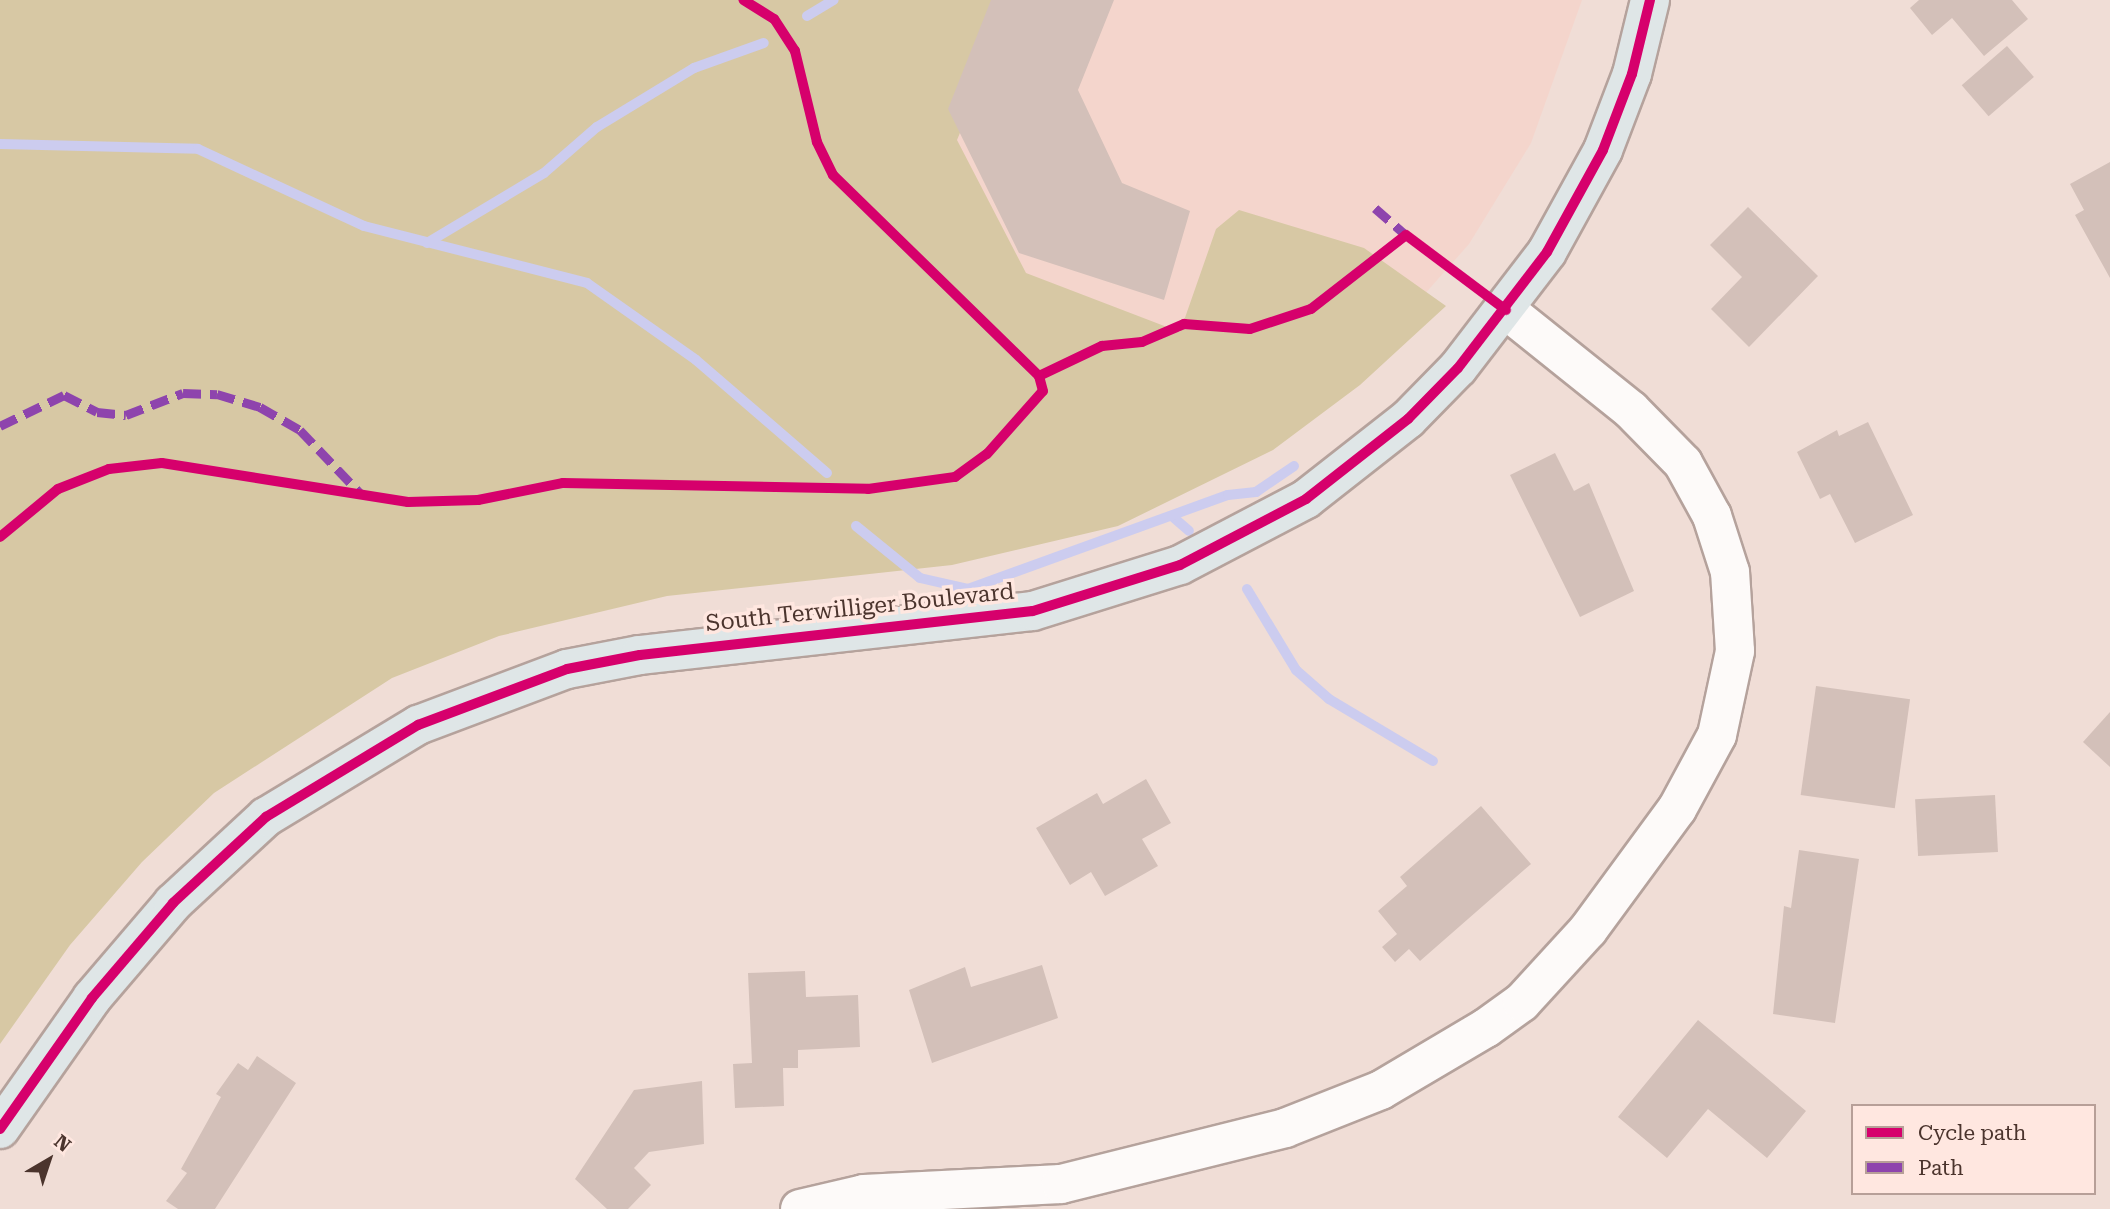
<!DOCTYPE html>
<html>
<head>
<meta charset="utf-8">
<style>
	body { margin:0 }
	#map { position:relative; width:2110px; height:1209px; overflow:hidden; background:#f0ddd6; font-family:"Roboto Serif",serif }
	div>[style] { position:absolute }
	.built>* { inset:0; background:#f4d5cc }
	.green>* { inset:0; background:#d7c8a4 }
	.stream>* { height:10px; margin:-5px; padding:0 5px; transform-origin:5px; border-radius:5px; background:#ccccef }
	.building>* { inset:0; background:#d3c0b9; transform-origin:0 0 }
	.roads { filter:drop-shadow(2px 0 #b5a29c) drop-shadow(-2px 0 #b5a29c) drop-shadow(0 2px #b5a29c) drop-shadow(0 -2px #b5a29c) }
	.minor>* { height:38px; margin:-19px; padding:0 19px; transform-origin:19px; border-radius:19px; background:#fdfaf9 }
	.major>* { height:38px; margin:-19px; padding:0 19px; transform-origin:19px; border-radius:19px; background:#dfe6e7 }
	.quiet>* { height:9px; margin-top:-4.5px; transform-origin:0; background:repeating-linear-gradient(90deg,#8e44ad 0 18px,transparent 0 27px) }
	.cycleway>* { height:10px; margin:-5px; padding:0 5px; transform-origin:5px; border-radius:5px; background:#d6006c }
	span { translate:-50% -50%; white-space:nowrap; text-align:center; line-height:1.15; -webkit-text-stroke:7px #ffe7e0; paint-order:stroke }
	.street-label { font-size:23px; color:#4b342d }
	.legend { position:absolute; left:1851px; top:1104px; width:245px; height:91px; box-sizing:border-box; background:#ffe7e0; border:2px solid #b79f98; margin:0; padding:9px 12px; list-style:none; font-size:21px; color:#4b342d }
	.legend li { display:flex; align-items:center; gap:14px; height:35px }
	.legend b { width:35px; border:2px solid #b79f98 }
	.north { position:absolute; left:14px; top:1125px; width:70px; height:70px; -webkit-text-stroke:5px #ffe7e0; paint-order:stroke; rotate:39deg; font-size:19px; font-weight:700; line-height:28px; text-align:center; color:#4b342d }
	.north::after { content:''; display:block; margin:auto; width:24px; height:32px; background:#4b342d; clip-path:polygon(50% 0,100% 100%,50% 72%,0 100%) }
</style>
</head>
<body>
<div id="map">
	<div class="built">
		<div style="clip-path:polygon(847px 0,1582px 0,1531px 143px,1469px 244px,1353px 375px,1129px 512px)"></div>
	</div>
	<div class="green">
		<div style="clip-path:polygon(0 0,1015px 0,957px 140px,1026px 273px,1180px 332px,1216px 229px,1239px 210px,1364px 248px,1446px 306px,1360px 385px,1273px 450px,1118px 526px,952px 565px,667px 596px,499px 636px,392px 678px,214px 793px,142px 862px,70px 945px,0 1044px)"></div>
	</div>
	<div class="stream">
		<div style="left:807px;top:16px;width:31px;rotate:-31deg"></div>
		<div style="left:0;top:144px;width:198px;rotate:1.4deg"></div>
		<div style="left:198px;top:149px;width:183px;rotate:24.9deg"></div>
		<div style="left:364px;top:226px;width:230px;rotate:14.3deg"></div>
		<div style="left:587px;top:283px;width:133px;rotate:35.2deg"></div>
		<div style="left:696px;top:360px;width:173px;rotate:40.8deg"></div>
		<div style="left:427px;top:243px;width:136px;rotate:-30.9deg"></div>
		<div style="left:544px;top:173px;width:70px;rotate:-41deg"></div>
		<div style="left:597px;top:127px;width:114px;rotate:-31.3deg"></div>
		<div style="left:694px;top:68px;width:74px;rotate:-19.7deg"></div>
		<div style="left:1173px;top:517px;width:21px;rotate:41deg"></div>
		<div style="left:856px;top:526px;width:82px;rotate:39.1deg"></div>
		<div style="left:920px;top:578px;width:49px;rotate:12.9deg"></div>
		<div style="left:968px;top:589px;width:276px;rotate:-19.9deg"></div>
		<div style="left:1228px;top:495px;width:28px;rotate:-6deg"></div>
		<div style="left:1256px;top:492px;width:46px;rotate:-34.4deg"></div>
		<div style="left:1247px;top:589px;width:95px;rotate:58.8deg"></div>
		<div style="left:1296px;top:670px;width:44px;rotate:41.3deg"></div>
		<div style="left:1329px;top:699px;width:121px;rotate:30.8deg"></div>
	</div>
	<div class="building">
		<div style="clip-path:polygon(991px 0,1114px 0,1078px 90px,1122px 183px,1190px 211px,1164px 300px,1019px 253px,948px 109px)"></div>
		<div style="clip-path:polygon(1919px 0,2012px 0,2028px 19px,1984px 56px,1952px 18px,1932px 35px,1910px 8px)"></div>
		<div style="left:2007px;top:46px;width:41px;height:60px;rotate:49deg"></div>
		<div style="clip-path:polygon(2110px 162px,2110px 278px,2075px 215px,2084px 210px,2070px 184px)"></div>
		<div style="clip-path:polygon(1748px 207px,1818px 276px,1749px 347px,1711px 309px,1742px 277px,1710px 245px)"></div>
		<div style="clip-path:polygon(1868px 422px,1913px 515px,1855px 543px,1830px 494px,1820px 499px,1797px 452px,1837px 430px,1839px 436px)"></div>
		<div style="clip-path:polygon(1555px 453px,1574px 491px,1589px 483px,1634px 591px,1580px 617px,1510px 475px)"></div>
		<div style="left:1816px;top:686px;width:95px;height:110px;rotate:8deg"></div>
		<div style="clip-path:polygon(2110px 712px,2110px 767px,2083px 742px)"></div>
		<div style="clip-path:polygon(1146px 779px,1171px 823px,1142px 839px,1158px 866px,1105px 896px,1091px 872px,1070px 885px,1036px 828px,1097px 793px,1103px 804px)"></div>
		<div style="left:1995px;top:795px;width:57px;height:80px;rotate:87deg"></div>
		<div style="clip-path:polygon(1481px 806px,1531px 864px,1420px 961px,1409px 949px,1395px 962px,1382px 947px,1397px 934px,1378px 911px,1407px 886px,1400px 877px)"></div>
		<div style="clip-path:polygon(1799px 850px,1859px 859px,1835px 1023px,1773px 1014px,1784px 906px,1791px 908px)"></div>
		<div style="clip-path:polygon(1042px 965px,1058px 1018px,932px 1063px,909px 990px,965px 967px,971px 987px)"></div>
		<div style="clip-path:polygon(805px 971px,806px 997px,858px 995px,860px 1047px,798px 1050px,798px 1068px,783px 1068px,784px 1106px,735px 1108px,733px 1064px,752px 1063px,748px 973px)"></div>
		<div style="clip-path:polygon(1698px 1020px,1806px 1111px,1767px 1158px,1708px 1109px,1667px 1158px,1618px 1117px)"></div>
		<div style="clip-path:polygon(257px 1056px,296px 1083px,215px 1209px,178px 1209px,166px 1201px,187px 1173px,181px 1169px,221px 1097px,216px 1094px,238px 1063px,248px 1070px)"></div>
		<div style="clip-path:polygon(702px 1081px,704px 1144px,649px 1152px,634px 1168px,651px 1185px,628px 1209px,607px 1209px,575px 1179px,634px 1090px)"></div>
	</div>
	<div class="roads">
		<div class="minor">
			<div style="left:800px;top:1209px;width:66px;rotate:-13.2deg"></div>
			<div style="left:864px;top:1194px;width:197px;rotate:-2.9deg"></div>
			<div style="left:1061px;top:1184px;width:231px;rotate:-14deg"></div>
			<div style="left:1285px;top:1128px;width:103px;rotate:-21.6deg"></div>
			<div style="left:1381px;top:1090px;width:122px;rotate:-30.6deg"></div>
			<div style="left:1486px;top:1028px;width:44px;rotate:-35.8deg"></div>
			<div style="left:1522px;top:1002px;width:98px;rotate:-47.5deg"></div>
			<div style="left:1588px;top:930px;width:150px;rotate:-53.7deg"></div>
			<div style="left:1677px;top:809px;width:84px;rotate:-61.6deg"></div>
			<div style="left:1717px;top:735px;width:86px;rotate:-77.9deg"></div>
			<div style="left:1735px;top:651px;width:79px;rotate:-93.6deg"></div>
			<div style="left:1730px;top:572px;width:59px;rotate:-107.8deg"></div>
			<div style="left:1712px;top:516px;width:60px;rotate:-118.7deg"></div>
			<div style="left:1683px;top:463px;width:74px;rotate:-134.5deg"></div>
			<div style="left:1631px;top:410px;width:160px;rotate:-141.3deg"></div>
		</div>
		<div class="major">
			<div style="left:0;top:1129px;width:160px;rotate:-54.9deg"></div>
			<div style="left:92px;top:998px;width:125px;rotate:-49.5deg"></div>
			<div style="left:173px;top:903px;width:127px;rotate:-42.8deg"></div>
			<div style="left:266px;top:817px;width:178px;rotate:-31.2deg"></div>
			<div style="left:418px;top:725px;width:159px;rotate:-20.6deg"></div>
			<div style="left:567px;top:669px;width:74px;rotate:-10.9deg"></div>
			<div style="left:640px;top:655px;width:395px;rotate:-6.4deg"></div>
			<div style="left:1033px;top:611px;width:154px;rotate:-17.4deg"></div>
			<div style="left:1180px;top:565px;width:142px;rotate:-27.6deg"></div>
			<div style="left:1306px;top:499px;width:130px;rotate:-38.1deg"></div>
			<div style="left:1408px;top:419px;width:71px;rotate:-45.6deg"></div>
			<div style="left:1458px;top:368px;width:146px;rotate:-52.5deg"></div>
			<div style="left:1547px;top:252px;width:116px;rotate:-61.2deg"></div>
			<div style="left:1603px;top:150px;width:81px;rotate:-69.1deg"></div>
			<div style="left:1632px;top:74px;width:76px;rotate:-76.3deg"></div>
		</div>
	</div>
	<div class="quiet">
		<div style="left:1375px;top:208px;width:41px;rotate:41.1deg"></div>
		<div style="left:0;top:426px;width:71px;rotate:-25.8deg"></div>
		<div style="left:64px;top:395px;width:37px;rotate:27deg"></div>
		<div style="left:97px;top:412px;width:29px;rotate:6deg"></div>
		<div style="left:126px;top:415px;width:61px;rotate:-21.1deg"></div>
		<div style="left:183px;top:393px;width:34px;rotate:2deg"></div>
		<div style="left:217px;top:394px;width:45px;rotate:16.8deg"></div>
		<div style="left:260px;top:407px;width:46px;rotate:29.9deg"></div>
		<div style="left:300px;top:430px;width:88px;rotate:46.4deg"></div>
	</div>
	<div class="cycleway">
		<div style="left:1039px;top:376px;width:70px;rotate:-25.5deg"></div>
		<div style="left:1102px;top:346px;width:40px;rotate:-5.7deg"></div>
		<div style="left:1142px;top:342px;width:46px;rotate:-23.2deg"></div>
		<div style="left:1184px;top:324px;width:66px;rotate:4.3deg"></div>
		<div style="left:1250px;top:329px;width:64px;rotate:-18.2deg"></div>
		<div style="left:1311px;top:309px;width:120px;rotate:-37.9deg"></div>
		<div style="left:1406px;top:235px;width:125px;rotate:36.9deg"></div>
		<div style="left:0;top:537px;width:75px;rotate:-39.6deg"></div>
		<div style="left:58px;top:489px;width:55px;rotate:-21.4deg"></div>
		<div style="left:109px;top:469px;width:53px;rotate:-6.5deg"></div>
		<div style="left:162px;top:463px;width:249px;rotate:9deg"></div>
		<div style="left:408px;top:502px;width:70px;rotate:-1.6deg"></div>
		<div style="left:478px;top:500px;width:87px;rotate:-11.3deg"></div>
		<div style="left:563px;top:483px;width:305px;rotate:1.1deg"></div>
		<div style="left:868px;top:489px;width:88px;rotate:-7.9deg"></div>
		<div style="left:955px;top:477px;width:39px;rotate:-36deg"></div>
		<div style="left:987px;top:454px;width:84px;rotate:-48.4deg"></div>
		<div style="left:1043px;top:391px;width:16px;rotate:-105deg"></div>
		<div style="left:1039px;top:376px;width:288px;rotate:-135.7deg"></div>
		<div style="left:833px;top:175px;width:37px;rotate:-116deg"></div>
		<div style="left:817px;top:142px;width:94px;rotate:-103.6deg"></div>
		<div style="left:795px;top:51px;width:38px;rotate:-123deg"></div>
		<div style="left:774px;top:19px;width:36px;rotate:-148deg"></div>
		<div style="left:0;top:1129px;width:160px;rotate:-54.9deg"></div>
		<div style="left:92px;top:998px;width:125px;rotate:-49.5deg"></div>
		<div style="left:173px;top:903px;width:127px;rotate:-42.8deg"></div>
		<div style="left:266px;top:817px;width:178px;rotate:-31.2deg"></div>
		<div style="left:418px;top:725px;width:159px;rotate:-20.6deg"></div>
		<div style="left:567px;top:669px;width:74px;rotate:-10.9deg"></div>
		<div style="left:640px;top:655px;width:395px;rotate:-6.4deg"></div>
		<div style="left:1033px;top:611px;width:154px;rotate:-17.4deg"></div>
		<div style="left:1180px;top:565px;width:142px;rotate:-27.6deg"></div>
		<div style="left:1306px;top:499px;width:130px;rotate:-38.1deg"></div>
		<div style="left:1408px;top:419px;width:71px;rotate:-45.6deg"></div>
		<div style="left:1458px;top:368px;width:146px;rotate:-52.5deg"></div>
		<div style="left:1547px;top:252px;width:116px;rotate:-61.2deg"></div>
		<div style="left:1603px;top:150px;width:81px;rotate:-69.1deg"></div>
		<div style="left:1632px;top:74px;width:76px;rotate:-76.3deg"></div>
	</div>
	<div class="street-label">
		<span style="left:860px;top:608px;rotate:-6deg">South Terwilliger Boulevard</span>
	</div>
	<ul class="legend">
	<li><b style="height:9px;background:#d6006c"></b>Cycle path</li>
	<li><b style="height:9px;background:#8e44ad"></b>Path</li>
	</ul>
	<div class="north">N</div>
</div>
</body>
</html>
